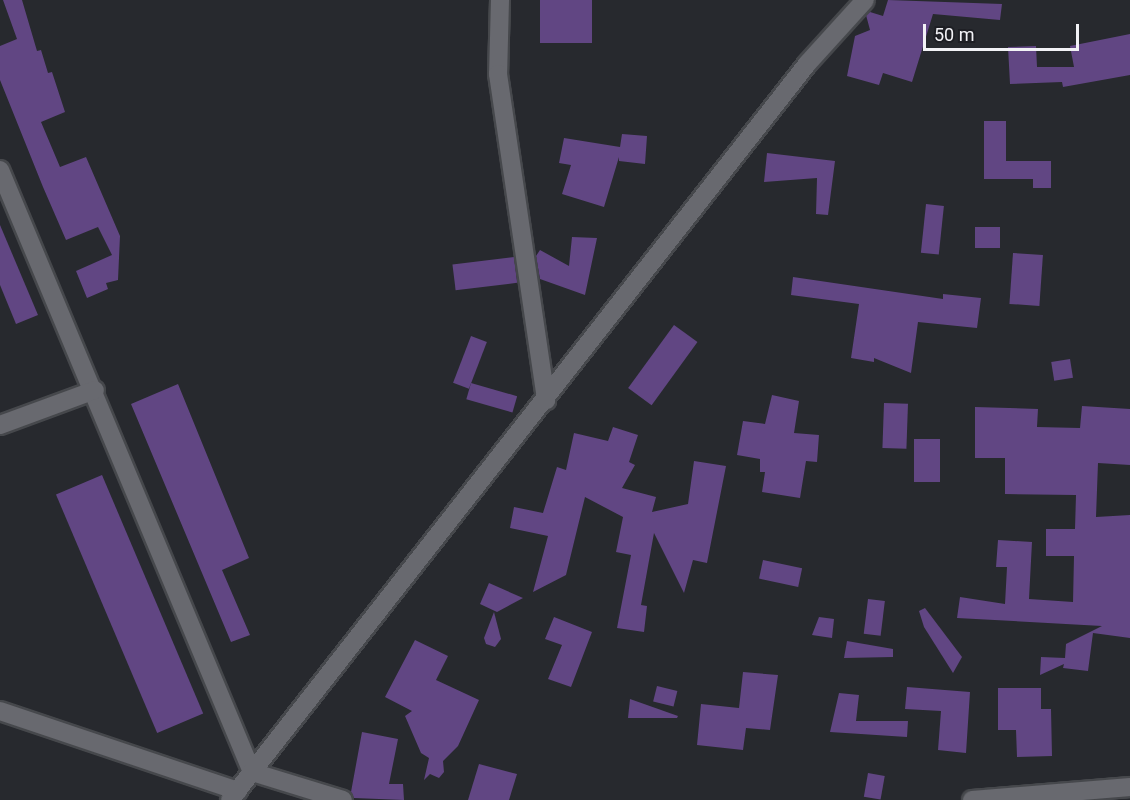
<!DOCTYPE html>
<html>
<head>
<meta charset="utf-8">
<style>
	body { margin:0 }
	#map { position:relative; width:1130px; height:800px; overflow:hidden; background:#27292e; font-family:Roboto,sans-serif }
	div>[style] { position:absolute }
	.building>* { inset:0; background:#614683; transform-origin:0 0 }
	.roads { filter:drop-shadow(2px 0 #46484c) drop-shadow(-2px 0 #46484c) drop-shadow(0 2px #46484c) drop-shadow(0 -2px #46484c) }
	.street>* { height:18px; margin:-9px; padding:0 9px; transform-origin:9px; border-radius:9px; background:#68696f }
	span { translate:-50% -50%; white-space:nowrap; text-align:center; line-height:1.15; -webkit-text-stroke:6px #1e1f24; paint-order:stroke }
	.scale { position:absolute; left:923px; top:24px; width:156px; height:27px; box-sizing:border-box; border:3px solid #f2f2f6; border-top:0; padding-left:8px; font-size:18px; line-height:21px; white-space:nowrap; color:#f2f2f6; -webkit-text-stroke:4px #1e1f24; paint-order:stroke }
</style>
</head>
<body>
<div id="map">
	<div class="building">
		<div style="clip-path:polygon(3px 0,22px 0,37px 51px,41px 50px,48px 73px,52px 72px,65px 112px,41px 122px,60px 167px,86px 157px,120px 236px,118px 280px,106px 283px,108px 289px,87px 298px,76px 271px,112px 255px,98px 227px,66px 240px,43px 187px,0 80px,0 46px,17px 39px)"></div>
		<div style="left:540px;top:0;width:52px;height:43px"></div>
		<div style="clip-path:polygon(888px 0,1002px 4px,1000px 20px,933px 14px,912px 82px,883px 73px,879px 85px,847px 76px,855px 36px,870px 30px,866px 15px,870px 12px,883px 16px)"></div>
		<div style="clip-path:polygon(1130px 34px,1130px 75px,1063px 87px,1062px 82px,1010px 84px,1008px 47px,1036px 46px,1037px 67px,1074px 67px,1070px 46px)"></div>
		<div style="clip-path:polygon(984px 121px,1006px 121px,1006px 161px,1051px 161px,1051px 188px,1033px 188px,1033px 179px,984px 179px)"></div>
		<div style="clip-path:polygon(622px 134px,647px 136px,645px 164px,619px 161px,619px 157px,604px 207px,562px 194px,571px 165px,559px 163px,564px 138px,620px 147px)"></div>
		<div style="clip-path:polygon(767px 153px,835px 161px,828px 215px,816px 214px,817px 178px,764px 182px)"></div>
		<div style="left:926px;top:204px;width:18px;height:49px;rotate:6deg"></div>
		<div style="clip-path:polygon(0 225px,38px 315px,16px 324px,0 285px)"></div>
		<div style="left:1000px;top:227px;width:21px;height:25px;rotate:90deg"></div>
		<div style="clip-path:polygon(572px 237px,597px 238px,585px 295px,540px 279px,536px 256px,540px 250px,569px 266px)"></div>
		<div style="left:1013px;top:253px;width:30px;height:51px;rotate:4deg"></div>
		<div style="left:514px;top:257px;width:26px;height:62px;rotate:83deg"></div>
		<div style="clip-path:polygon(793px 277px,943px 299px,943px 294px,981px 298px,977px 328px,918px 322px,911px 373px,874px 358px,874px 362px,851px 358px,859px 304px,791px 295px)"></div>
		<div style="left:674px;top:325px;width:29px;height:78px;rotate:36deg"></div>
		<div style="left:471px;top:336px;width:17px;height:50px;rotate:21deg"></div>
		<div style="left:1070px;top:359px;width:19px;height:19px;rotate:81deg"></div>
		<div style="left:471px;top:383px;width:48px;height:17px;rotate:16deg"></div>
		<div style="clip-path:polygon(178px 384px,249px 558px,222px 570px,250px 635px,231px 642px,131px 404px)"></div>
		<div style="clip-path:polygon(772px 395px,799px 401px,794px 433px,819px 435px,817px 462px,806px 461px,800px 498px,762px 492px,765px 472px,760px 472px,760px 459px,737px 455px,743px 421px,765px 424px)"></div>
		<div style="left:884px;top:403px;width:24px;height:45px;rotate:2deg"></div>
		<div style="clip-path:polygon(1082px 406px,1130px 409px,1130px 465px,1098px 463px,1096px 517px,1130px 515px,1130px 638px,1093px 633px,1088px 671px,1063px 668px,1064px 664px,1040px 675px,1041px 657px,1065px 658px,1066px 644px,1102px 626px,957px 618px,960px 597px,1005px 604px,1007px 567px,996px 567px,998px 540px,1032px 542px,1029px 599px,1073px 602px,1074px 556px,1046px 556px,1046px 529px,1075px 529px,1076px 495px,1005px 494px,1005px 458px,975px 458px,975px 407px,1038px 409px,1037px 427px,1080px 428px)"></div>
		<div style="clip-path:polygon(613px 427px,638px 435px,629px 462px,635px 465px,622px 488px,656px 497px,652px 512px,688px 504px,694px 461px,726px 466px,707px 563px,693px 560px,684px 593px,654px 533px,641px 605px,647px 606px,644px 632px,617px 628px,631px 555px,616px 552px,623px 517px,585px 497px,566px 575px,533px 592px,548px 536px,510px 528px,514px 507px,543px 513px,557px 467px,566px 470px,574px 433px,608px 441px)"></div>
		<div style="left:914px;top:439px;width:26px;height:43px"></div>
		<div style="left:102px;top:475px;width:259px;height:50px;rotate:67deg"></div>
		<div style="left:763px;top:560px;width:40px;height:19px;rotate:12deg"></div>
		<div style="clip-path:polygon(489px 583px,523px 598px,497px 612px,480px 604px)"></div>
		<div style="left:868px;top:599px;width:17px;height:35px;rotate:7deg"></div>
		<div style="clip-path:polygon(925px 608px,962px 657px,953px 673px,924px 627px,919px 611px)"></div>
		<div style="clip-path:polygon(494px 612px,501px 639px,495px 647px,486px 644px,484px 638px)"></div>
		<div style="clip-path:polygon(554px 617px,592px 632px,571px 687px,548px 679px,562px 645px,545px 639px)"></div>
		<div style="clip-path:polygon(819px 617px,834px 619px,832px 638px,812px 635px)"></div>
		<div style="clip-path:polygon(415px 640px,448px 656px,436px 680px,479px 700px,458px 746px,443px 761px,444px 772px,439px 778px,430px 774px,424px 780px,429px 758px,421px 753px,405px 716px,412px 711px,385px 697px)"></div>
		<div style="clip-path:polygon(847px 641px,893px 649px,893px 657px,844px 658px)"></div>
		<div style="clip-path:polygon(743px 672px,778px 675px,770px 730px,746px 728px,743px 750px,697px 745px,701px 704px,739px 708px)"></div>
		<div style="left:657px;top:686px;width:21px;height:16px;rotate:14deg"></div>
		<div style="clip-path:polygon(907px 687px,970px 692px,966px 753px,938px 750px,941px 711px,905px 709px)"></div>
		<div style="clip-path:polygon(998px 688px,1041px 688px,1041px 709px,1051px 709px,1052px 756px,1017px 757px,1016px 730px,998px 730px)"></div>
		<div style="clip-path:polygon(839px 693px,859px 695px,856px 721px,908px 721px,907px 737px,830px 732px)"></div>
		<div style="clip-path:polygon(630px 699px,678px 716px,677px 718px,628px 718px)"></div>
		<div style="clip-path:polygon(362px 732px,398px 739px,389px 784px,403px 784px,404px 800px,354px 798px,351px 792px)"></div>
		<div style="clip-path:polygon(479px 764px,517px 774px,509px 800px,468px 800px)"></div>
		<div style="left:868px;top:773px;width:17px;height:24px;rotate:10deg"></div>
	</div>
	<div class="roads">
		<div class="street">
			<div style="left:500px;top:0;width:74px;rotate:91.5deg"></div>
			<div style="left:498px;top:74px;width:330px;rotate:81.6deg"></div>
			<div style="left:0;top:170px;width:653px;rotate:67.29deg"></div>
			<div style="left:252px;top:772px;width:95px;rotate:17.1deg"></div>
			<div style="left:0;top:425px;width:101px;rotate:-20.2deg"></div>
			<div style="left:0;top:711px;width:251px;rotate:18.6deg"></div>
			<div style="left:230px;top:800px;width:935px;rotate:-51.9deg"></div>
			<div style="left:807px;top:64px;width:86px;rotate:-47.8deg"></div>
			<div style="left:972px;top:800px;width:159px;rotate:-4.7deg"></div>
		</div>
	</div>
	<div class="scale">50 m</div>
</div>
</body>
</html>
